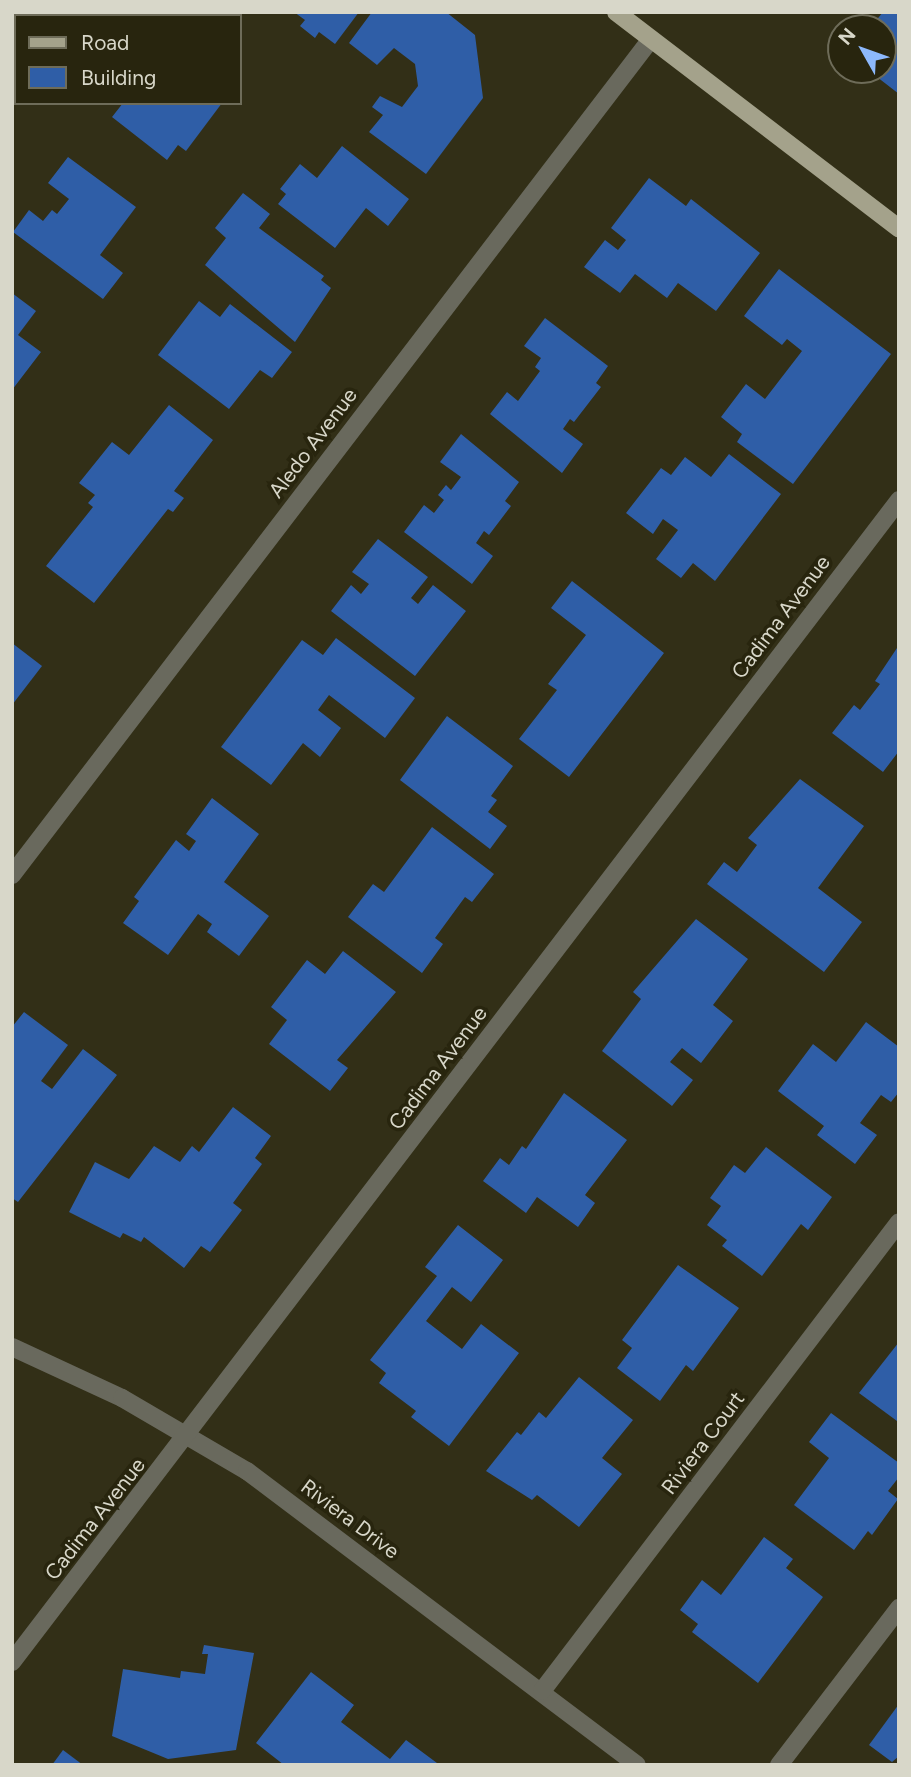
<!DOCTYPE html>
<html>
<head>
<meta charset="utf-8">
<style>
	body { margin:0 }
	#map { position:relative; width:911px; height:1777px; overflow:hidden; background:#322f17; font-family:Figtree,sans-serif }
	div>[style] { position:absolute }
	.building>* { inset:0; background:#2f5ea7 }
	.minor>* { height:18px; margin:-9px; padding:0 9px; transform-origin:9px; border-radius:9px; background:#69695d }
	.major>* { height:18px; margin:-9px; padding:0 9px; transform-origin:9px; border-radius:9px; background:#a4a28b }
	span { translate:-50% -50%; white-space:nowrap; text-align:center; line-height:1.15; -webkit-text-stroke:7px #28250e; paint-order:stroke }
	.street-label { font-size:21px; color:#d8d7c9 }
	.frame { position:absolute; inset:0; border:14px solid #d8d7c9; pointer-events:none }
	.legend { position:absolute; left:14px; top:14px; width:228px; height:91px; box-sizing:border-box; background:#28250e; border:2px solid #6e6c59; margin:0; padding:9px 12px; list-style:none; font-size:21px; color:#d8d7c9 }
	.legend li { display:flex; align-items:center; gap:14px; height:35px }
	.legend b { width:35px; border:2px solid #6e6c59 }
	.north { position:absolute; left:827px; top:14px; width:70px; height:70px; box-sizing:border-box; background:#28250e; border:2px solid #6e6c59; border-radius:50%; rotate:310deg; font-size:19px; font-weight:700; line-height:28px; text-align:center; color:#d8d7c9 }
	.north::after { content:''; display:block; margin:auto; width:24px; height:32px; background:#8db9fc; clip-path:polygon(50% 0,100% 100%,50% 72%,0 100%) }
</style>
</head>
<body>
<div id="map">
	<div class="building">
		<div style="clip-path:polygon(294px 12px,359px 12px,335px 44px,319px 32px,315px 38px,300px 26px,305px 20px)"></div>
		<div style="clip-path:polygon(372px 12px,446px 12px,475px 35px,483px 98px,426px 174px,369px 132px,383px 115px,372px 107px,380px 96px,402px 107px,418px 86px,415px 64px,394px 48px,377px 65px,349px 43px)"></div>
		<div style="clip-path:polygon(883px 12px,899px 12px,899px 94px,868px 70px,883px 70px,883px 28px,870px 28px)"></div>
		<div style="clip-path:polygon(123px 103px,222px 103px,186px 151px,178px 145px,167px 160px,112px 117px)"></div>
		<div style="clip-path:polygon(342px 146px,409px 199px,388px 226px,366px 208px,335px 248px,278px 204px,286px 194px,280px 189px,300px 164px,317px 178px)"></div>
		<div style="clip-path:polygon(68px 157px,136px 207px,100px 255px,123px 273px,103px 299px,13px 232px,29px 210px,43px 221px,52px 210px,57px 214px,69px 199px,48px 183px)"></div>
		<div style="clip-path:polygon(649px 178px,686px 206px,691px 199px,760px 253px,716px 311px,678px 283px,667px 298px,635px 274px,620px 293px,584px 267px,605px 240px,618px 250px,626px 240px,611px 228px)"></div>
		<div style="clip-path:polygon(243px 193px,270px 214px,259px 228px,324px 276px,321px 280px,331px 288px,295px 342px,205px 265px,226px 238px,215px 228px)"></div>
		<div style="clip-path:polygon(779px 269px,891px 354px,793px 484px,737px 442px,742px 434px,721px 417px,746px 384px,765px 399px,802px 351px,787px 339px,782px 345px,744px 316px)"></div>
		<div style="clip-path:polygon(12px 293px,36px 311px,18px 335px,41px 352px,12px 390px)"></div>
		<div style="clip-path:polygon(199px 301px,220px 317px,230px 304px,292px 352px,272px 378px,260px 370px,229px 409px,158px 355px)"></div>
		<div style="clip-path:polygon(545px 318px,608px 366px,596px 383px,601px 387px,574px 422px,570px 419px,563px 429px,583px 444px,562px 473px,490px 414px,507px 392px,518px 401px,540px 371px,535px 367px,541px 358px,524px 346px)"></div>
		<div style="clip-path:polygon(169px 405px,213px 440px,174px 491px,184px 498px,173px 512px,168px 509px,94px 603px,46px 566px,93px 507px,88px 503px,95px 495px,79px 483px,112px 442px,129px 455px)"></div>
		<div style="clip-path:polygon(461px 434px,519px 482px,505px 501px,511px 506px,489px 535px,484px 531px,476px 543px,493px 556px,472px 584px,404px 532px,424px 505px,434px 513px,444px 500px,438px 495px,446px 485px,451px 490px,461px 477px,440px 462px)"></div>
		<div style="clip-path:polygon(729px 454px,781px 494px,715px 581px,693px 563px,681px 578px,656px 559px,678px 530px,663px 519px,653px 534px,626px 513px,661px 468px,671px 475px,685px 457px,711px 477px)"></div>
		<div style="clip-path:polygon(378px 539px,428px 577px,411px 598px,418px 604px,433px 585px,466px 611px,415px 676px,331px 611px,351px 585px,361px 594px,369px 584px,352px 572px)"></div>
		<div style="clip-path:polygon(572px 581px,664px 653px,569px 777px,519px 739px,557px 690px,548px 684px,586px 635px,551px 608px)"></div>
		<div style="clip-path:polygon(336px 638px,415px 698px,385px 738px,329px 695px,318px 710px,341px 728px,320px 757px,303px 743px,271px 785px,221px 747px,302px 640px,323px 655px)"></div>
		<div style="clip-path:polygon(12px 643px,42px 666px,12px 705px)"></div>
		<div style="clip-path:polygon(899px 645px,899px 751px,883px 772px,832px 733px,854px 705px,860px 710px,880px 684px,875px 681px)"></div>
		<div style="clip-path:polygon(447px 716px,513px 766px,491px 796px,497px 800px,488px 812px,507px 826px,490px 849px,400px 780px)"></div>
		<div style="clip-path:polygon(800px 779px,864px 826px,818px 888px,862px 922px,824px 972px,707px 884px,724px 862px,737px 872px,757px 845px,748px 838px)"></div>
		<div style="clip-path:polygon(212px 798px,259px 834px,224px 882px,269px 916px,239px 956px,207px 932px,212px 924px,198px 914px,168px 955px,123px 923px,139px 901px,134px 897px,176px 840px,189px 851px,196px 841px,186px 834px)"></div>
		<div style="clip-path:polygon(432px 827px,494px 874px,472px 902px,465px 897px,435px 938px,443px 944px,422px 973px,348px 917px,373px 884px,384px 892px)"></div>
		<div style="clip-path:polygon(696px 919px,748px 959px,713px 1005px,733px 1021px,701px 1063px,682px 1048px,670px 1062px,693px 1080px,672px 1106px,602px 1051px,641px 999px,633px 992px)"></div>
		<div style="clip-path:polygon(343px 951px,396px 992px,337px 1060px,348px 1068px,330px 1091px,269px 1044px,287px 1020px,271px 1007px,307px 960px,325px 974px)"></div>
		<div style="clip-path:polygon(24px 1012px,68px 1045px,41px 1081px,52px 1089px,83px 1049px,117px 1075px,18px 1202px,12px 1198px,12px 1027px)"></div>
		<div style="clip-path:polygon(866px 1022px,899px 1047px,899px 1092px,891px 1102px,881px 1095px,860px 1123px,877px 1135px,855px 1164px,817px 1135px,824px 1126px,778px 1091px,813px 1044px,836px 1062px)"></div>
		<div style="clip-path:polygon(564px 1093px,627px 1140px,585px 1195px,595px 1203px,578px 1227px,537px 1197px,526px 1213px,483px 1181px,500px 1158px,509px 1165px,522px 1146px,526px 1149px)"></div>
		<div style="clip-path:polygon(233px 1107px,271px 1136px,255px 1158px,262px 1164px,233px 1203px,242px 1210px,210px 1252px,201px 1246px,184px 1268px,144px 1237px,141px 1242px,123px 1233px,120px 1238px,69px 1212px,95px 1162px,129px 1179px,154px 1146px,180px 1162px,192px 1146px,199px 1152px)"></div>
		<div style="clip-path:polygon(766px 1147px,832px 1197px,808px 1230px,801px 1224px,762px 1276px,722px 1246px,727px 1240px,707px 1225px,721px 1206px,710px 1198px,734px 1165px,745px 1173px)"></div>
		<div style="clip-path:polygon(458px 1225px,503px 1260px,471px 1302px,452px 1287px,426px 1321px,462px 1349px,481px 1324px,519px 1353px,449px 1446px,411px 1417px,416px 1411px,379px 1383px,386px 1373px,370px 1360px,437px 1276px,425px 1267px)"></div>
		<div style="clip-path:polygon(678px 1265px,739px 1308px,693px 1371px,686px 1365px,660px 1401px,617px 1368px,632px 1348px,622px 1340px)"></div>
		<div style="clip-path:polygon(899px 1342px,899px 1418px,897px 1421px,859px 1393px)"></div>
		<div style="clip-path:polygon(579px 1377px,633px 1420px,602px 1458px,622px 1474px,579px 1527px,537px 1495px,532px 1500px,486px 1471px,517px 1432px,521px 1435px,539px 1412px,546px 1418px)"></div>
		<div style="clip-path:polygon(831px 1413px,899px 1463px,899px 1477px,888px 1491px,898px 1499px,872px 1535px,868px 1531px,854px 1550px,794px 1505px,829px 1458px,809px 1442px)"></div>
		<div style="clip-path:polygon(764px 1537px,793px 1559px,786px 1568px,823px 1597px,758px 1683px,692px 1632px,698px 1624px,680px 1610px,702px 1580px,721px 1595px)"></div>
		<div style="clip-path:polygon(204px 1645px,254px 1653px,236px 1750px,168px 1759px,112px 1736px,123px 1669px,180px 1678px,181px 1671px,205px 1674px,208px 1654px,202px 1654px)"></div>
		<div style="clip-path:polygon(311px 1672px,354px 1705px,341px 1722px,390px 1759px,406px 1740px,437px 1763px,284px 1765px,256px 1743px)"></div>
		<div style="clip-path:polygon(899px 1704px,899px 1756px,892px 1762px,869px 1745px)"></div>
		<div style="clip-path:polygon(63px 1750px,83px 1765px,52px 1765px)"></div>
	</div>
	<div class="minor">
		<div style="left:67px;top:16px;width:4px;rotate:-63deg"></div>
		<div style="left:12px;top:88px;width:6px;rotate:-51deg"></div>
		<div style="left:12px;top:875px;width:1052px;rotate:-52.61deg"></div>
		<div style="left:12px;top:1347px;width:121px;rotate:24.9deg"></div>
		<div style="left:122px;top:1398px;width:145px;rotate:30.3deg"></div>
		<div style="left:247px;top:1471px;width:488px;rotate:37deg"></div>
		<div style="left:12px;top:1662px;width:1462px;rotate:-52.64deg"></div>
		<div style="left:542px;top:1691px;width:589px;rotate:-52.72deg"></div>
		<div style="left:779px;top:1765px;width:198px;rotate:-52.6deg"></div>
	</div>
	<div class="major">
		<div style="left:616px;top:12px;width:356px;rotate:37.4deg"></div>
	</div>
	<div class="street-label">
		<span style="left:313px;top:443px;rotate:-53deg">Aledo Avenue</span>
		<span style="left:781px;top:617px;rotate:-53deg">Cadima Avenue</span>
		<span style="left:438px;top:1068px;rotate:-53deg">Cadima Avenue</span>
		<span style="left:703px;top:1443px;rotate:-53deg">Riviera Court</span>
		<span style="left:95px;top:1519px;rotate:-52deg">Cadima Avenue</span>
		<span style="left:350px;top:1519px;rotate:37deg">Riviera Drive</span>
	</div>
	<div class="frame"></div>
	<ul class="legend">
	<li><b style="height:9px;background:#a4a28b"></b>Road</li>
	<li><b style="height:19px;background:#2f5ea7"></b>Building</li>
	</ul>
	<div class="north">N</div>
</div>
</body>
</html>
